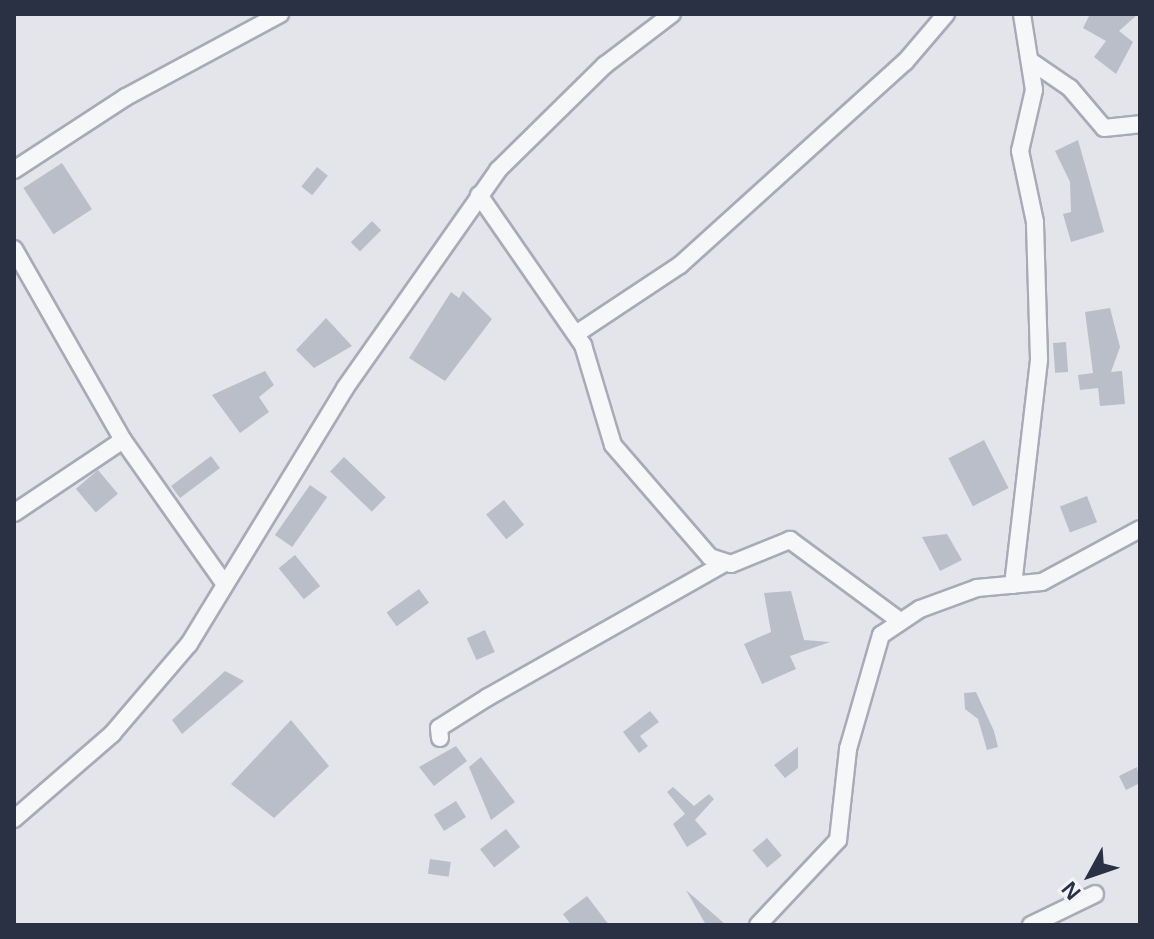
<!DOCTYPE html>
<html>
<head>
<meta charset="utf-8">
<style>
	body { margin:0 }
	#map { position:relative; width:1154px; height:939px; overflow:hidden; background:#e3e5eb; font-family:Helvetica,sans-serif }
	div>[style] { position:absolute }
	.building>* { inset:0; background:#babec9; transform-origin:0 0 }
	.roads { filter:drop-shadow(2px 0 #a8abb6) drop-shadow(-2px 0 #a8abb6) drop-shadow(0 2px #a8abb6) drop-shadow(0 -2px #a8abb6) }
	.street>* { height:16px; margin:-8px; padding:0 8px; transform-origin:8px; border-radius:8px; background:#f6f7f9 }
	span { translate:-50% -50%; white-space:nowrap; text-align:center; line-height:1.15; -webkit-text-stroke:6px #f3f4f8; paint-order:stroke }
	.frame { position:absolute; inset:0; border:16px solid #2a3144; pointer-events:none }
	.north { position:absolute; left:1050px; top:835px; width:80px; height:80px; -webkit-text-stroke:6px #f3f4f8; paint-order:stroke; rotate:230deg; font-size:22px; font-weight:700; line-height:32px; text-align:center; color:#2a3144 }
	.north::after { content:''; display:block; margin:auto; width:28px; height:36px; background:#2a3144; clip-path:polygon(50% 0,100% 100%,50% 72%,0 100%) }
</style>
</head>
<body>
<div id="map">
	<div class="building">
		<div style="clip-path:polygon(1090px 14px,1138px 14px,1119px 31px,1133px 42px,1116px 74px,1094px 57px,1106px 41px,1083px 28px)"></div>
		<div style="clip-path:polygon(1078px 140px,1104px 232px,1071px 242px,1063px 214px,1071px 212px,1070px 182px,1055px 151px)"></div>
		<div style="left:62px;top:163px;width:55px;height:46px;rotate:57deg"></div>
		<div style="left:317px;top:167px;width:14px;height:25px;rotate:39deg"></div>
		<div style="left:372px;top:221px;width:13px;height:30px;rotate:45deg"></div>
		<div style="clip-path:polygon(463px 291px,492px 319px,445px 381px,409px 358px,451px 292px,459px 298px)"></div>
		<div style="clip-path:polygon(1110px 308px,1120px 347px,1111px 372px,1122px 371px,1125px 404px,1100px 406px,1098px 388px,1080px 390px,1078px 375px,1093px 373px,1085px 312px)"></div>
		<div style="clip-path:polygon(326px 318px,352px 346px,314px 368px,296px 350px)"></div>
		<div style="left:1066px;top:342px;width:30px;height:13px;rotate:86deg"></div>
		<div style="clip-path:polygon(265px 371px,274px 385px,259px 397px,269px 412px,240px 433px,212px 395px)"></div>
		<div style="left:984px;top:440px;width:54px;height:40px;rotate:63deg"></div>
		<div style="left:211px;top:456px;width:15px;height:50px;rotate:53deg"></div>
		<div style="left:344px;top:457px;width:58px;height:20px;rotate:44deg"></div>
		<div style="left:98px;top:470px;width:31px;height:29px;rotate:50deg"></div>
		<div style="left:310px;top:485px;width:21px;height:61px;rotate:35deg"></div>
		<div style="left:1087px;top:496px;width:28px;height:29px;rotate:69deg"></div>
		<div style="left:504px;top:500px;width:32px;height:23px;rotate:51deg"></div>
		<div style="clip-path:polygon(947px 534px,962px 560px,940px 571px,922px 537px)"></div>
		<div style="left:295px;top:555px;width:40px;height:21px;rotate:51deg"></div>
		<div style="left:419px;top:589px;width:17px;height:40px;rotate:54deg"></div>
		<div style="clip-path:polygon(791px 591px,804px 640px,830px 642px,790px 656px,796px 669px,762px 684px,744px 644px,771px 632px,764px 593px)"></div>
		<div style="left:485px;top:630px;width:24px;height:20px;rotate:66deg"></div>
		<div style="clip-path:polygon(225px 671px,244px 681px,182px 734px,172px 720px)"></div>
		<div style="clip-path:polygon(976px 692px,994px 731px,998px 747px,987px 750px,978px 719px,965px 709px,964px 693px)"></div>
		<div style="clip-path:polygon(650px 711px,659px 722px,640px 736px,648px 746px,639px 753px,623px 732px)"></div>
		<div style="clip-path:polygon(291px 720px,329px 766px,274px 818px,231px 784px)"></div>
		<div style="clip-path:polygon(456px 746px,467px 761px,434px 786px,419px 767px)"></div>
		<div style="clip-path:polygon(798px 747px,798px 768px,785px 778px,774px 765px)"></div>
		<div style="clip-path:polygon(481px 757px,515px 802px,491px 820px,469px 767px)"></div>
		<div style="clip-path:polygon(1137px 767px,1140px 783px,1126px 790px,1119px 776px)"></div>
		<div style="clip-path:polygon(673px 787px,694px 806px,709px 794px,714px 799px,695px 820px,707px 834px,687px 847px,673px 824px,685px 814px,667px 792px)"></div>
		<div style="left:456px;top:801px;width:19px;height:26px;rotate:58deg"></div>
		<div style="left:506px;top:829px;width:23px;height:33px;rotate:52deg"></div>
		<div style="left:767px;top:838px;width:23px;height:19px;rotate:50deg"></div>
		<div style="left:430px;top:859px;width:21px;height:15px;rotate:8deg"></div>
		<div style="clip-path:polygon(686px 890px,726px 925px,706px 925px)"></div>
		<div style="clip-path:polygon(587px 896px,609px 925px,571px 925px,563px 914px)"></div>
	</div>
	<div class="roads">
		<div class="street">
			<div style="left:1032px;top:62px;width:46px;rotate:34.4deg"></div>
			<div style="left:1070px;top:88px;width:52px;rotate:49.6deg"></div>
			<div style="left:1104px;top:128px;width:36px;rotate:-6deg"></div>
			<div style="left:14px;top:170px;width:134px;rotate:-33.1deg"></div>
			<div style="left:126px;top:97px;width:175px;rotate:-28.3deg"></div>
			<div style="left:479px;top:195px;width:183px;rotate:55.3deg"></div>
			<div style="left:583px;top:345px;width:104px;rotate:73.3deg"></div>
			<div style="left:613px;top:445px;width:148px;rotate:49.1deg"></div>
			<div style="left:710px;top:557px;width:22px;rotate:18deg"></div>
			<div style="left:731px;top:564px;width:64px;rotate:-22.1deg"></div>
			<div style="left:790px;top:540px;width:137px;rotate:36.4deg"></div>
			<div style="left:14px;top:249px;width:220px;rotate:60.3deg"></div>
			<div style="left:123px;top:440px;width:175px;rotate:54.8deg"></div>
			<div style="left:576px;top:334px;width:125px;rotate:-33.6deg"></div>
			<div style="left:680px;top:265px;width:303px;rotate:-42.1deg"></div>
			<div style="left:905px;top:62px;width:63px;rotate:-49.5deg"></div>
			<div style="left:14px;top:513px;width:131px;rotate:-33.8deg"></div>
			<div style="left:1013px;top:585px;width:227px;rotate:-83.4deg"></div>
			<div style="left:1039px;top:359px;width:137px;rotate:-91.7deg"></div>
			<div style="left:1035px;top:222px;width:73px;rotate:-101.9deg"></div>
			<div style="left:1020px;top:151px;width:63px;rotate:-77.1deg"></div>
			<div style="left:1034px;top:90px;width:77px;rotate:-99deg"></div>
			<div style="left:440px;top:738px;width:10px;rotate:-96deg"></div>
			<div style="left:439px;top:728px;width:58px;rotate:-32.3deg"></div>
			<div style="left:488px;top:697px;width:270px;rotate:-29.5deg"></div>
			<div style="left:14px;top:819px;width:130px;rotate:-40.9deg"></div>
			<div style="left:112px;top:734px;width:118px;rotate:-49.5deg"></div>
			<div style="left:189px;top:644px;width:300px;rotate:-58.6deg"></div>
			<div style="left:345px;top:388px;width:266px;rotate:-54.9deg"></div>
			<div style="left:498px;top:170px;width:150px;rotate:-44.5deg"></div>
			<div style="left:605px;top:65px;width:84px;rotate:-37.3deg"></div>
			<div style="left:758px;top:925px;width:117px;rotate:-46.7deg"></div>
			<div style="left:838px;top:840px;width:92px;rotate:-83.7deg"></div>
			<div style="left:848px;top:749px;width:119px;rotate:-73.9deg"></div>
			<div style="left:881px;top:635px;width:47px;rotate:-33.7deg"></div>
			<div style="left:920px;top:609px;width:61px;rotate:-20.2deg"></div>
			<div style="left:977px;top:588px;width:65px;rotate:-5.3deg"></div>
			<div style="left:1042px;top:582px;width:111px;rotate:-28.4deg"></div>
			<div style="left:1031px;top:925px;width:71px;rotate:-25.8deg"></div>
		</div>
	</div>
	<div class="frame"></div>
	<div class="north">N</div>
</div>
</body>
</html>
